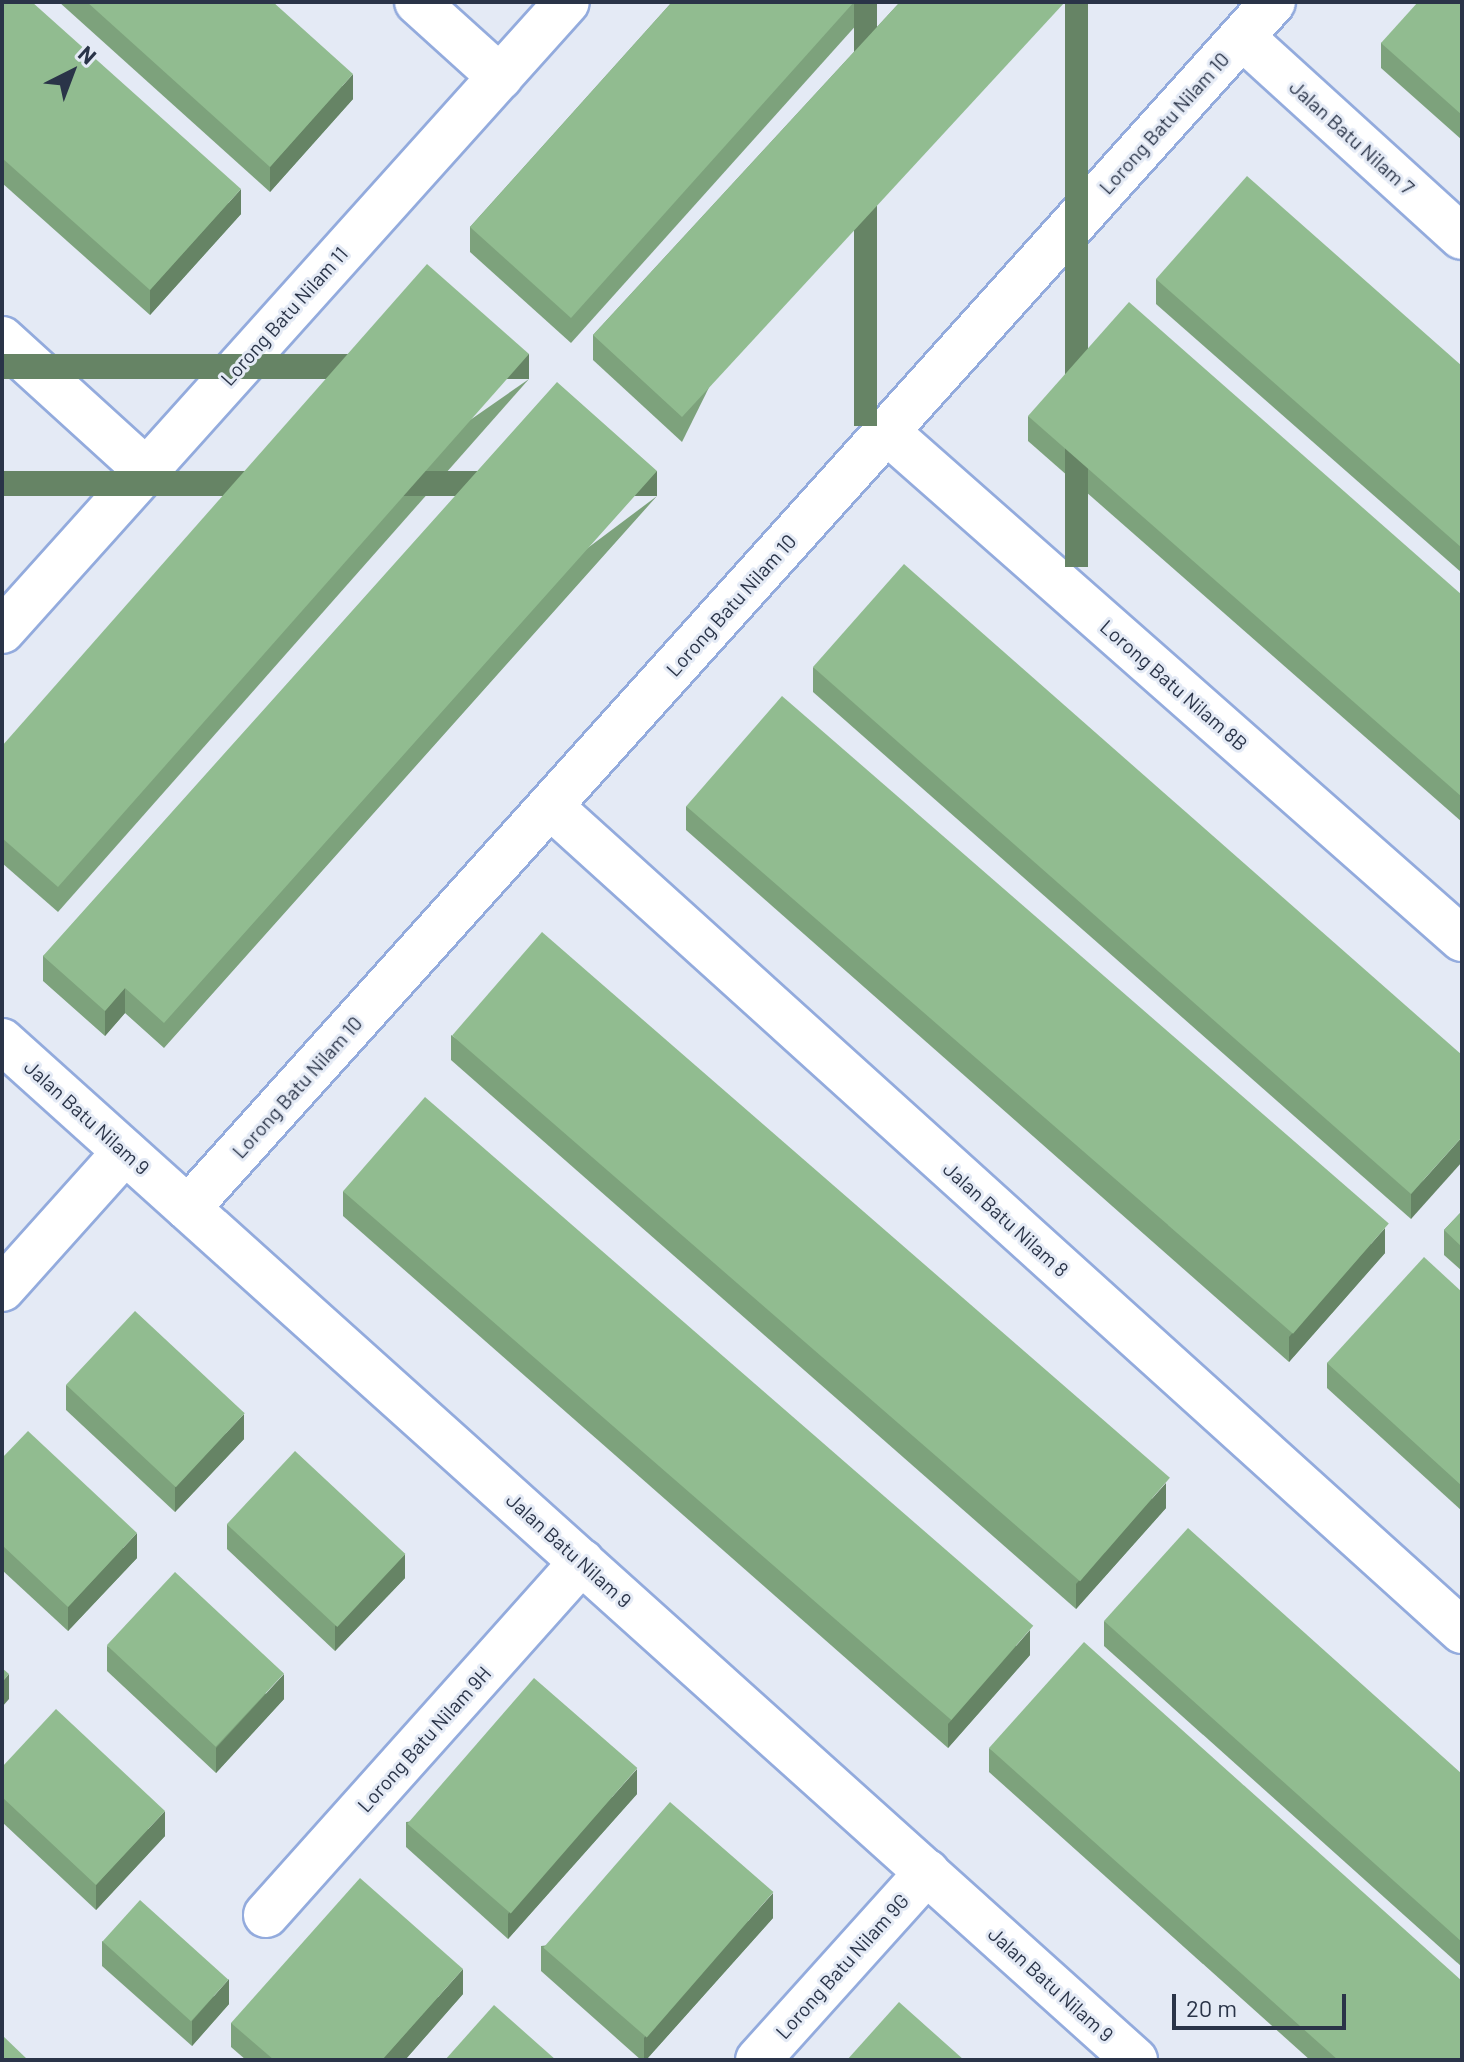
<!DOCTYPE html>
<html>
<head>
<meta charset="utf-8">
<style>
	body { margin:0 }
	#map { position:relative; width:1464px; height:2062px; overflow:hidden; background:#e4eaf5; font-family:Barlow,sans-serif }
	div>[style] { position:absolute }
	.roads { filter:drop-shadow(2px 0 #93abdd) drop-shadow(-2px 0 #93abdd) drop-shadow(0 2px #93abdd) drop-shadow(0 -2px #93abdd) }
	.minor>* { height:44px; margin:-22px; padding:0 22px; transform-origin:22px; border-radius:22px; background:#fff }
	.wall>* { inset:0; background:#7da27c }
	.shaded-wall>* { inset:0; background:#668465; transform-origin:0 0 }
	.building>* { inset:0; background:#91bc90; transform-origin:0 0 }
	span { translate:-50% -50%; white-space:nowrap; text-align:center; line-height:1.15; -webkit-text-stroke:6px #e4eaf5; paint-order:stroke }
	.street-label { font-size:20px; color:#2a3448 }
	.frame { position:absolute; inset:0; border:4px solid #2a3448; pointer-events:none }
	.north { position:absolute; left:32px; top:32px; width:80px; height:80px; -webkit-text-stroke:6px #e4eaf5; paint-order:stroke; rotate:42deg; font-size:22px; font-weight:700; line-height:32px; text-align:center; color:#2a3448 }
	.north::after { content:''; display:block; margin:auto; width:28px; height:36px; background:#2a3448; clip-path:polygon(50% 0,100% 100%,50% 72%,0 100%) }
	.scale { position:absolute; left:1172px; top:1994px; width:174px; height:36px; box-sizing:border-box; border:4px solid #2a3448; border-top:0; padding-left:10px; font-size:24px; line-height:28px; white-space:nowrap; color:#2a3448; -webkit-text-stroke:6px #e4eaf5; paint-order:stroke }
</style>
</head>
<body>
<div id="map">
	<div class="roads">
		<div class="minor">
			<div style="left:417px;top:2px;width:112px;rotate:42.1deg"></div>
			<div style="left:1242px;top:37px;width:297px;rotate:42.3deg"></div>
			<div style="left:2px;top:339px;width:195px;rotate:42.3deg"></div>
			<div style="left:886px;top:431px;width:768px;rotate:41.41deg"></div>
			<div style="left:2px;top:631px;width:845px;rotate:-48.07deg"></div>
			<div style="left:550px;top:806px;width:1230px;rotate:42.13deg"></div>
			<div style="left:2px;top:1041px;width:1524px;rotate:41.97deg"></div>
			<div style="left:188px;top:1208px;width:1622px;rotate:-48.02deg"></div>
			<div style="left:2px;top:1289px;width:184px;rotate:-48.1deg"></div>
			<div style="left:266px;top:1915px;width:474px;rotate:-48.2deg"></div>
			<div style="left:758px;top:2060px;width:253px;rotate:-48deg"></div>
		</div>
	</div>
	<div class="wall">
		<div style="clip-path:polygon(2px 2px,241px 214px,150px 315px,2px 183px)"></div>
		<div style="clip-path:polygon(59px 2px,273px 2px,353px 99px,270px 192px)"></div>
		<div style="clip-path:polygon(672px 2px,877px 2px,571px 343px,470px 252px,470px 227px)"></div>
		<div style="clip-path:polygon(900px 2px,682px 442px,593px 360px,593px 335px)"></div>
		<div style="clip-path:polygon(1462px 2px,1462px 140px,1381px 68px,1381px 43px)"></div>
		<div style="clip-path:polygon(1156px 279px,1462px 366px,1462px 573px,1156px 304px)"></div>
		<div style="clip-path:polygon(529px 379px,58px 912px,2px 863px,2px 746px)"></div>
		<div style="clip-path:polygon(1028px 416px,1462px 595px,1462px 822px,1028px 441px)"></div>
		<div style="clip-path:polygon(657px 496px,164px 1048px,125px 1013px,105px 1036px,43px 981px,43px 956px)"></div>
		<div style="clip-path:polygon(813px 667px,1462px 1055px,1411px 1219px,813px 692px)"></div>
		<div style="clip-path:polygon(686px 806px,1385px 1253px,1289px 1362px,686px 830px)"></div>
		<div style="clip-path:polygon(451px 1035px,1166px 1508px,1076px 1609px,451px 1060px)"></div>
		<div style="clip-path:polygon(343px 1191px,1030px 1655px,948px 1748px,343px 1216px)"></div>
		<div style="clip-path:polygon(1462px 1211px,1462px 1271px,1444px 1255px,1444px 1230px)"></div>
		<div style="clip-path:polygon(1462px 1292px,1462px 1511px,1327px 1388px,1327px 1363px)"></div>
		<div style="clip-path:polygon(66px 1385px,244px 1439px,175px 1512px,66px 1410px)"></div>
		<div style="clip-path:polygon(2px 1458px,137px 1558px,68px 1631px,2px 1570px)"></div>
		<div style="clip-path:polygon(227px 1524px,405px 1578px,335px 1651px,227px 1549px)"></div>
		<div style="clip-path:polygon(1104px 1621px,1462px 1774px,1462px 1967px,1104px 1646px)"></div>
		<div style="clip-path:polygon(107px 1646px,284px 1699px,216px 1773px,107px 1671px)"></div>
		<div style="clip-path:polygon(989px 1748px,1462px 2060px,1310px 2060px,989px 1772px)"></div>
		<div style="clip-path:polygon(2px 1767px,165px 1836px,96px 1910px,2px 1822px)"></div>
		<div style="clip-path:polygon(637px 1794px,508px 1939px,406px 1847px,406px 1822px)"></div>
		<div style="clip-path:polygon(773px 1918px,646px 2060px,641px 2060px,541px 1971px,541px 1946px)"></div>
		<div style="clip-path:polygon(102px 1941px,229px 2004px,192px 2046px,102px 1966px)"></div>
		<div style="clip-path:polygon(463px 1994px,405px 2060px,246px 2060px,231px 2047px,231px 2023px)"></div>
	</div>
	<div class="shaded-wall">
		<div style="left:854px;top:2px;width:23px;height:424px"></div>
		<div style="left:1065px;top:2px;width:23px;height:565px"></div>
		<div style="clip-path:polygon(353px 74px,353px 99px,270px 192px,270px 167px)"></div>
		<div style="clip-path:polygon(241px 189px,241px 214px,150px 315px,150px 290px)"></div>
		<div style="left:529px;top:354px;width:25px;height:711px;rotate:90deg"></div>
		<div style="left:657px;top:471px;width:25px;height:740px;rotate:90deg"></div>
		<div style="clip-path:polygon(125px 988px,125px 1013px,105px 1036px,105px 1011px)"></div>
		<div style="clip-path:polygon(1462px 1137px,1462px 1162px,1411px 1219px,1411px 1194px)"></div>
		<div style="clip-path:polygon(1385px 1228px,1385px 1253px,1289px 1362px,1289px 1337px)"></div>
		<div style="clip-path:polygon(244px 1414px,244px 1439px,175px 1512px,175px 1487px)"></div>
		<div style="clip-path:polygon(1166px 1483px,1166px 1508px,1076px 1609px,1076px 1584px)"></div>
		<div style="clip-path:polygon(137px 1533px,137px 1558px,68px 1631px,68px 1607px)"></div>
		<div style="clip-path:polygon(405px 1554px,405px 1578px,335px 1651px,335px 1626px)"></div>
		<div style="clip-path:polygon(1030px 1630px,1030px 1655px,948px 1748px,948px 1724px)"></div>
		<div style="clip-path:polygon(9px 1674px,9px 1699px,2px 1707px,2px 1682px)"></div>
		<div style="clip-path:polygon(284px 1674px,284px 1699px,216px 1773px,216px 1748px)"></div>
		<div style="clip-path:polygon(637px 1769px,637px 1794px,508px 1939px,508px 1914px)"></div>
		<div style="clip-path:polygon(165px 1811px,165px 1836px,96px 1910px,96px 1885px)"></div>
		<div style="clip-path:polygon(773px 1893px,773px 1918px,646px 2060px,644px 2060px,644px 2038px)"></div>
		<div style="clip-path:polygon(463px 1969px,463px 1994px,405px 2060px,382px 2060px)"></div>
		<div style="clip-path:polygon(229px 1979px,229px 2004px,192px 2046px,192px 2021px)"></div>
	</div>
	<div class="building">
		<div style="clip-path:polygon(2px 2px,32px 2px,241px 189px,150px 290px,2px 158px)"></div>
		<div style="clip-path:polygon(87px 2px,273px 2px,353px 74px,270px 167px)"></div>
		<div style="clip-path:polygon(672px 2px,854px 2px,571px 318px,470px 227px)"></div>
		<div style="clip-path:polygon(900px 2px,1065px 2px,682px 417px,593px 335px)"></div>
		<div style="clip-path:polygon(1418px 2px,1462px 2px,1462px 115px,1381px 43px)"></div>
		<div style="clip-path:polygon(1247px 176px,1462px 366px,1462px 548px,1156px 279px)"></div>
		<div style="clip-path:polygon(427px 264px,529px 354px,58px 887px,2px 838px,2px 746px)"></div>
		<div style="clip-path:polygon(1129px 302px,1462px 595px,1462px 797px,1028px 416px)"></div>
		<div style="clip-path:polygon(557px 382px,657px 471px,164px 1023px,125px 988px,105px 1011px,43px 956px)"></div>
		<div style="clip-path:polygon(904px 564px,1462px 1055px,1462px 1137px,1411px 1194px,813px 667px)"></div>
		<div style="left:782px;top:696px;width:804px;height:146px;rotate:41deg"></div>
		<div style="left:542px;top:932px;width:832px;height:137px;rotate:41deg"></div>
		<div style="left:425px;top:1097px;width:806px;height:125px;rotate:41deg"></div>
		<div style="clip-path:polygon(1462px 1211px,1462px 1247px,1444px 1230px)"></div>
		<div style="clip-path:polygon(1424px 1257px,1462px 1292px,1462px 1486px,1327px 1363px)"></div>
		<div style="left:135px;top:1311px;width:150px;height:101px;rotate:43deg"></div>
		<div style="clip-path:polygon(28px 1431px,137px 1533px,68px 1607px,2px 1545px,2px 1458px)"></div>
		<div style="left:295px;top:1451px;width:151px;height:100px;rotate:43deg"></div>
		<div style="clip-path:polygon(1188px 1528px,1462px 1774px,1462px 1942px,1104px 1621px)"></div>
		<div style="left:175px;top:1572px;width:149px;height:100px;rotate:43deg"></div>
		<div style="clip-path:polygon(1084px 1642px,1462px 1981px,1462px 2060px,1338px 2060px,989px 1748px)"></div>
		<div style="clip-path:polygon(2px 1668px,9px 1674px,2px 1682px)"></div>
		<div style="left:534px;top:1678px;width:137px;height:193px;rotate:41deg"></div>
		<div style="clip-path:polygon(56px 1709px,165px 1811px,96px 1885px,2px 1797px,2px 1767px)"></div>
		<div style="left:670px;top:1802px;width:137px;height:193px;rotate:41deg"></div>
		<div style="clip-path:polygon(360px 1878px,463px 1969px,382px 2060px,274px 2060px,231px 2023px)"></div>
		<div style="left:140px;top:1900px;width:119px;height:56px;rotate:42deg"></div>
		<div style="clip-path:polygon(899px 2002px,964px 2060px,847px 2060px)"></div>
		<div style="clip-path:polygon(494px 2005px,556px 2060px,445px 2060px)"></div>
		<div style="clip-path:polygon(2px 2035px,28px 2060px,2px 2060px)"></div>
	</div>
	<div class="street-label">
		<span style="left:1164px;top:123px;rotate:-48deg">Lorong Batu Nilam 10</span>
		<span style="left:1352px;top:137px;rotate:42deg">Jalan Batu Nilam 7</span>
		<span style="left:284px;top:316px;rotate:-48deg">Lorong Batu Nilam 11</span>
		<span style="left:731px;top:605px;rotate:-48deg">Lorong Batu Nilam 10</span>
		<span style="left:1174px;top:685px;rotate:41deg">Lorong Batu Nilam 8B</span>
		<span style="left:297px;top:1087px;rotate:-48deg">Lorong Batu Nilam 10</span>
		<span style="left:87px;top:1117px;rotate:42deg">Jalan Batu Nilam 9</span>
		<span style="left:1006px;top:1219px;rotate:42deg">Jalan Batu Nilam 8</span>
		<span style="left:569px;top:1550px;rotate:42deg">Jalan Batu Nilam 9</span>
		<span style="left:424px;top:1739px;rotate:-48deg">Lorong Batu Nilam 9H</span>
		<span style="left:842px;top:1966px;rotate:-48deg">Lorong Batu Nilam 9G</span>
		<span style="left:1051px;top:1984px;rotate:42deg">Jalan Batu Nilam 9</span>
	</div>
	<div class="frame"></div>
	<div class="north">N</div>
	<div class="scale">20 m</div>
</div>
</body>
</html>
